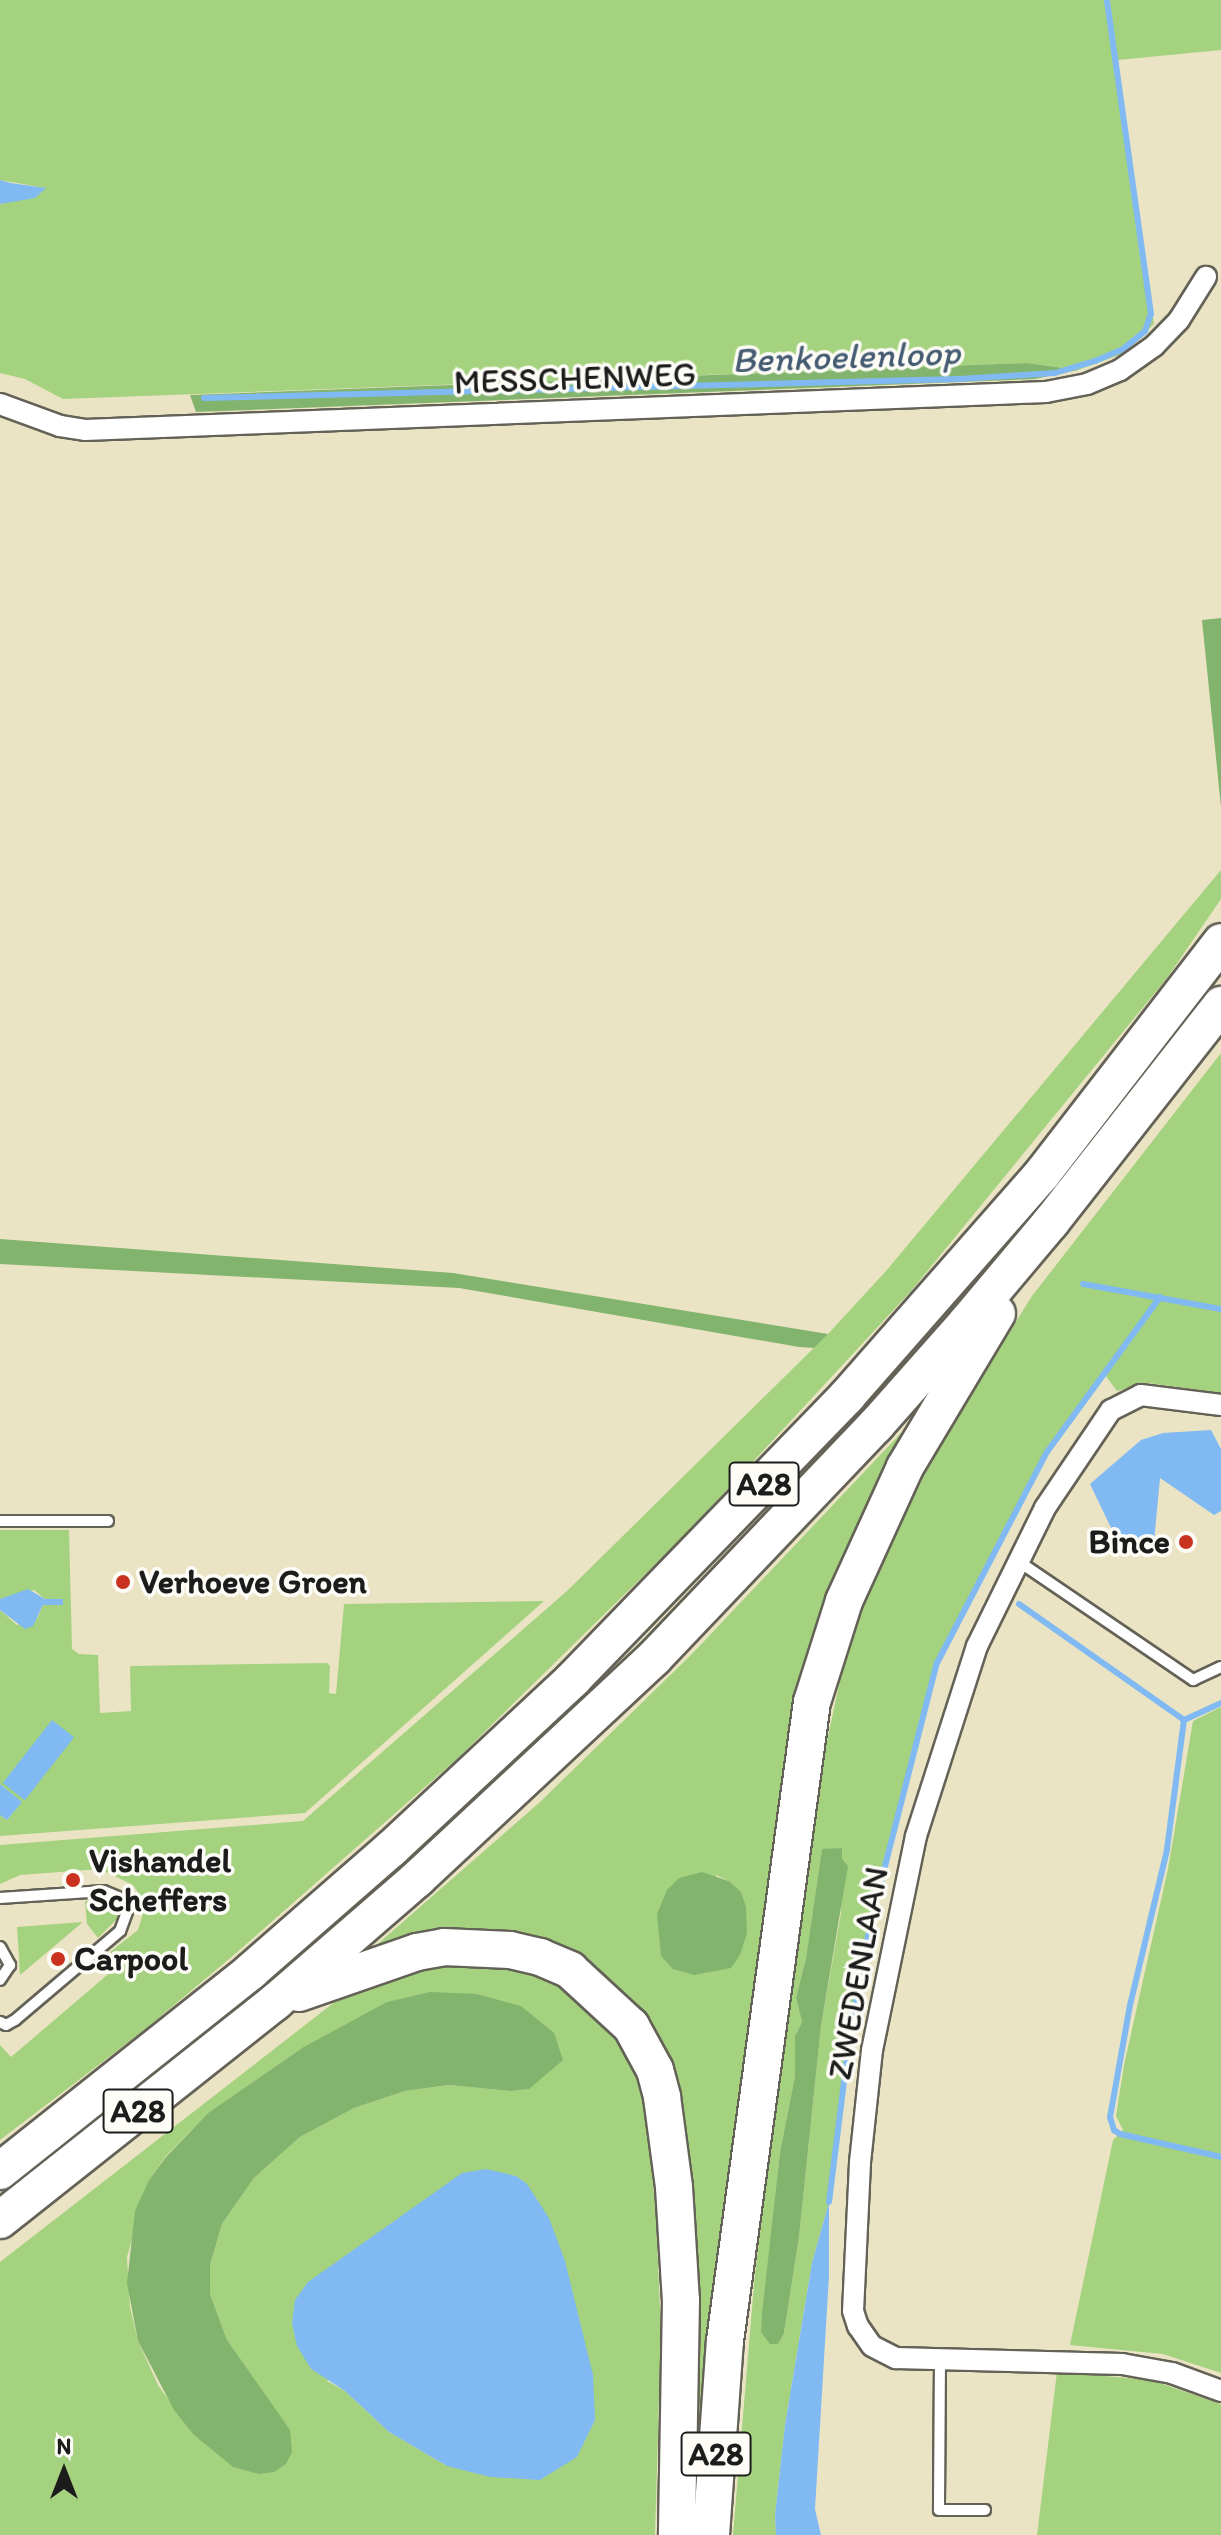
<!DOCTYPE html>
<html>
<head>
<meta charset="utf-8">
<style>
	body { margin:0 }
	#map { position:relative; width:1221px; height:2535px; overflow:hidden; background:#eae4c4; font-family:Itim,sans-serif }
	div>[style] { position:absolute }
	.green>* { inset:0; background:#a4d27f }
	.forest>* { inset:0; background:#83b46e }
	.water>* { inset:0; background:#81baf2; transform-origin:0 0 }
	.stream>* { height:6px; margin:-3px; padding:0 3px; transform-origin:3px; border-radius:3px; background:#81baf2 }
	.roads { filter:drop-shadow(2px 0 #646257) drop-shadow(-2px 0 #646257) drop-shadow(0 2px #646257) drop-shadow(0 -2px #646257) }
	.lane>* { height:10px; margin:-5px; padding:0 5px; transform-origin:5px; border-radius:5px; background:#fff }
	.street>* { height:20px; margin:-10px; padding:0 10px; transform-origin:10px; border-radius:10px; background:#fff }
	.highway>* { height:36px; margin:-18px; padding:0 18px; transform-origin:18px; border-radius:18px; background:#fff }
	.dots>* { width:22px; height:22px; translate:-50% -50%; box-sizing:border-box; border:4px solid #fdfcf7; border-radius:50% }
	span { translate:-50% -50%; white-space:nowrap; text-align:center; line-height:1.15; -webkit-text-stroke:7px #fdfcf7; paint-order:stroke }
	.shield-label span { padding:2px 6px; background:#fdfcf7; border:2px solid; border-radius:6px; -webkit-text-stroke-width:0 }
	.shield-label { font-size:32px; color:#1c1c1c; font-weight:700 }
	.street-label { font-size:34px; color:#1c1c1c }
	.poi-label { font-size:34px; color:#1c1c1c; font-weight:700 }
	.right { translate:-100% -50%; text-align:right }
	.left { translate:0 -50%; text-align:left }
	.water-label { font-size:36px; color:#445b72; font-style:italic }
	.north { position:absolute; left:24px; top:2431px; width:80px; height:80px; -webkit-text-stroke:6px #fdfcf7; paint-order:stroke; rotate:0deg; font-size:22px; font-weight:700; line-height:32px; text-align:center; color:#1c1c1c }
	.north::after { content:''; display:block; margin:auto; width:28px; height:36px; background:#1c1c1c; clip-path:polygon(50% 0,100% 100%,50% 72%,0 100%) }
</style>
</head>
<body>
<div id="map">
	<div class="green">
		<div style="clip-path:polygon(0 0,1221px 0,1221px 50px,1118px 60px,1154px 324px,1122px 354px,1078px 370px,1027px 363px,63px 399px,25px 379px,0 373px,0 204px,45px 188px,0 180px)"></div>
		<div style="clip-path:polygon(1221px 870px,1221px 899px,1167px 978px,911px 1291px,688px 1532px,458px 1758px,235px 1954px,143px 2031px,0 2140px,0 2045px,11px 2057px,120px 1964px,110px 1952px,138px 1930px,144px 1910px,143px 1900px,133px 1885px,100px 1869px,20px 1875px,0 1884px,0 1845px,303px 1821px,567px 1591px,828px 1334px,886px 1271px)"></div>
		<div style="clip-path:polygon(evenodd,1221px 1053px,1221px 1393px,1148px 1383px,1117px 1391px,1105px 1375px,1075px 1411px,1031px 1477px,937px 1663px,870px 1925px,851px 2026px,829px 2202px,812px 2263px,785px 2425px,775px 2515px,776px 2535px,733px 2535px,755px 2273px,818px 1784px,847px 1647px,867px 1582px,912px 1490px,1032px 1296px,1221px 1053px,842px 1848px,841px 1913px,821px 2026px,799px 2237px,784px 2333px,761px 2332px,780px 2152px,795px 2076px,795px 2036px,802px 2022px,796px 1998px,806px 1958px,822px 1850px,842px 1848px)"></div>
		<div style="clip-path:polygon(evenodd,936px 1396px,844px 1574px,702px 2481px,696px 2482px,698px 2336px,673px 2116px,576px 1963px,356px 1963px,540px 1802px,692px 1654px,936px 1396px,716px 1875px,729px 1881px,707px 1975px,716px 1875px)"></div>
		<div style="clip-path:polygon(0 1530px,69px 1530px,72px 1649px,79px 1654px,98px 1655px,100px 1713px,131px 1711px,130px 1666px,327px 1663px,330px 1666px,329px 1693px,336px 1694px,344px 1604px,544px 1601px,305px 1813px,0 1836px,0 1815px,7px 1820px,21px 1802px,0 1784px,0 1610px,17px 1625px,38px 1617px,43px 1605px,63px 1604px,63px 1599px,45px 1599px,34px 1590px,0 1599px)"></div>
		<div style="clip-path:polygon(1221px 1707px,1221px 2373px,1163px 2354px,1070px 2345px,1113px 2140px,1123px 2130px,1116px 2116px,1124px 2065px,1168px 1869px,1193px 1721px)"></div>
		<div style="clip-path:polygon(107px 1899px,115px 1905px,118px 1918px,98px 1938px,87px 1924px,85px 1901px)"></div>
		<div style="clip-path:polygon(83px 1922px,20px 1975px,17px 1927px)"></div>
		<div style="clip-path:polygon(evenodd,447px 1962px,515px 1968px,552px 1980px,593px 2009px,614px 2033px,634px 2067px,647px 2107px,656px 2218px,661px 2331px,655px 2535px,0 2535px,0 2262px,336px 2001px,399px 1972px,447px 1962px,302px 2048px,529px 2089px,511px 2091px,449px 2085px,405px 2091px,354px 2108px,300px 2137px,254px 2178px,222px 2224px,210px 2265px,210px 2294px,227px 2340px,245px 2368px,193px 2434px,158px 2385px,138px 2341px,130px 2307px,127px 2257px,149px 2180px,166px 2156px,208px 2113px,302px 2048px,447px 1962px,485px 2169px,447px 2466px,389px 2432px,345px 2391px,327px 2381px,485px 2169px)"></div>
		<div style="clip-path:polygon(1057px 2372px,1151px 2380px,1221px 2404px,1221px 2535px,1037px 2535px)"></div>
	</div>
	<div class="forest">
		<div style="clip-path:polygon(1027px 363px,1078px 370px,1035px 379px,196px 412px,190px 395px)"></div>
		<div style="clip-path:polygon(1221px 618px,1221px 807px,1202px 620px)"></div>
		<div style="clip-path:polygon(0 1239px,453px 1273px,828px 1334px,814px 1348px,799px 1347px,459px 1288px,0 1264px)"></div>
		<div style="clip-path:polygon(842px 1848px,842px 1859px,848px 1866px,821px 2026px,799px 2237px,784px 2333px,778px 2344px,770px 2344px,761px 2332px,762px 2314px,780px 2152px,795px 2076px,795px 2036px,802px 2022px,796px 1998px,806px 1958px,822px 1849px)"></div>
		<div style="clip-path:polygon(702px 1872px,729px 1881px,741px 1892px,746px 1907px,747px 1933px,740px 1955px,731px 1968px,694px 1975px,673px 1969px,661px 1956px,657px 1914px,667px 1890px,679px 1878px)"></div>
		<div style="clip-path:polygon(430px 1992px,476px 1994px,521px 2006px,554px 2033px,563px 2060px,529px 2089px,511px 2091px,449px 2085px,405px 2091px,354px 2108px,300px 2137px,254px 2178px,222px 2224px,210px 2265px,210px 2294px,227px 2340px,290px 2430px,292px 2452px,286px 2464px,274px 2472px,259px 2474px,233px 2467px,193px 2434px,174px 2410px,138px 2341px,127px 2283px,135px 2211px,149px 2180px,166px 2157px,208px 2113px,302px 2048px,387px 2002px)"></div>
	</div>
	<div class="water">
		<div style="clip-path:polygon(0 180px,11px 183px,46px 188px,35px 198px,0 204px)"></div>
		<div style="clip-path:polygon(1211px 1430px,1221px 1449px,1221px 1511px,1214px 1515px,1160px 1478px,1154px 1542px,1130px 1554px,1113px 1532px,1090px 1484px,1141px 1440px,1163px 1433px)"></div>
		<div style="clip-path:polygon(28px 1589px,45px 1599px,63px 1599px,63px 1605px,43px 1605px,33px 1626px,25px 1629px,0 1610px,0 1599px)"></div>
		<div style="left:52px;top:1720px;width:28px;height:80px;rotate:38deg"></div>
		<div style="clip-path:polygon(0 1784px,22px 1802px,7px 1820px,0 1815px)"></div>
		<div style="clip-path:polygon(486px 2169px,516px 2176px,527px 2184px,549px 2218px,565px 2261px,593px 2375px,595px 2420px,577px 2457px,540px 2480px,490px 2477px,447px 2466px,389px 2432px,345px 2391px,311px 2369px,297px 2346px,292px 2323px,295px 2300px,308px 2282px,462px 2173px)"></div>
		<div style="clip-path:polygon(829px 2202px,829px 2276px,815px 2509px,821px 2535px,776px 2535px,775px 2515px,785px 2425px,812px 2263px)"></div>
	</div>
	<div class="stream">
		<div style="left:204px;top:398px;width:756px;rotate:-1.44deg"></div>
		<div style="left:960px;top:379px;width:95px;rotate:-3.6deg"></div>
		<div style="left:1055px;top:373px;width:42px;rotate:-16.7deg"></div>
		<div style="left:1095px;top:361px;width:30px;rotate:-23deg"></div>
		<div style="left:1123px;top:349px;width:28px;rotate:-39deg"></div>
		<div style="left:1145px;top:331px;width:18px;rotate:-71deg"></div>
		<div style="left:1151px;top:314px;width:317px;rotate:-98deg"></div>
		<div style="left:1083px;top:1284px;width:140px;rotate:10.3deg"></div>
		<div style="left:1019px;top:1604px;width:202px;rotate:35.1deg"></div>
		<div style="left:1184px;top:1720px;width:41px;rotate:-24.7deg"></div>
		<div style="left:1184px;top:1720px;width:131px;rotate:97.5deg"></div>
		<div style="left:1167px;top:1850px;width:159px;rotate:103.4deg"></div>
		<div style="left:1130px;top:2005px;width:114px;rotate:100.1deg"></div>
		<div style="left:1110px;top:2117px;width:14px;rotate:73deg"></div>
		<div style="left:1114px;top:2130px;width:7px;rotate:34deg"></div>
		<div style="left:1120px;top:2134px;width:104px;rotate:12.8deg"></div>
		<div style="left:829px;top:2202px;width:177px;rotate:-82.9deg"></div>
		<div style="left:851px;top:2026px;width:103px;rotate:-79.3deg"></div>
		<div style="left:870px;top:1925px;width:270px;rotate:-75.7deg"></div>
		<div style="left:937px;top:1663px;width:238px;rotate:-62.5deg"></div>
		<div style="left:1047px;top:1452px;width:192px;rotate:-53.9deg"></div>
	</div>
	<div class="roads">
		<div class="lane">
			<div style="left:0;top:1521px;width:108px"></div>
			<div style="left:1018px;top:1561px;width:212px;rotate:34.2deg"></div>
			<div style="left:1193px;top:1680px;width:31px;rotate:-25deg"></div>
			<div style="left:0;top:1898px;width:104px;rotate:-3.9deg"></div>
			<div style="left:104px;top:1891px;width:15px;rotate:23deg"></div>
			<div style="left:118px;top:1897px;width:17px;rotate:59deg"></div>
			<div style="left:127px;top:1912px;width:20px;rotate:110deg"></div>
			<div style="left:120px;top:1931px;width:138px;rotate:139.7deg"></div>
			<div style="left:15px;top:2020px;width:10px;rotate:151deg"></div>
			<div style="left:6px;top:2025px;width:7px;rotate:-153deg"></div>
			<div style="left:0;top:1947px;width:21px;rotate:61deg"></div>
			<div style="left:10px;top:1965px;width:18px;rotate:124deg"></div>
			<div style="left:940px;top:2360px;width:150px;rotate:90.4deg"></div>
			<div style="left:939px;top:2510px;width:46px"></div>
		</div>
		<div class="street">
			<div style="left:0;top:404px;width:64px;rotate:20.1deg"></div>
			<div style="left:60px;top:426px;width:25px;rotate:9deg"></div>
			<div style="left:85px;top:430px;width:962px;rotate:-2.26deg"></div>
			<div style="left:1046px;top:392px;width:42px;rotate:-11deg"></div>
			<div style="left:1087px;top:384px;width:36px;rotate:-23deg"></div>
			<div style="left:1120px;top:370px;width:42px;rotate:-35.2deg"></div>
			<div style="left:1154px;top:346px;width:36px;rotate:-46deg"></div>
			<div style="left:1179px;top:320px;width:51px;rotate:-57.9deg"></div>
			<div style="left:1221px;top:1405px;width:81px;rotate:-172.9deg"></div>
			<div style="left:1141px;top:1395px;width:34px;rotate:153deg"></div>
			<div style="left:1111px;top:1410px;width:118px;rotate:124deg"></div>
			<div style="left:1045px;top:1508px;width:154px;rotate:116.2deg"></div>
			<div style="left:977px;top:1646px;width:200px;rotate:107.8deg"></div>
			<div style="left:916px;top:1836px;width:218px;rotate:101.6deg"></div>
			<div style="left:872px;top:2050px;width:114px;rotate:96.1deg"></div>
			<div style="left:860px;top:2163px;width:148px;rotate:92.7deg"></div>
			<div style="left:853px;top:2311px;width:16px;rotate:72deg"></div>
			<div style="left:858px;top:2326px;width:24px;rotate:55deg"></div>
			<div style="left:872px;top:2346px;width:27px;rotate:27deg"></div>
			<div style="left:896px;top:2358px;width:226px;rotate:1.5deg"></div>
			<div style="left:1122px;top:2364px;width:51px;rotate:10.2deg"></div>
			<div style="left:1172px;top:2373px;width:52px;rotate:20.2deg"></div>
		</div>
		<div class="highway">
			<div style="left:299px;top:1993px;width:125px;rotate:-19.2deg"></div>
			<div style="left:417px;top:1952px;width:27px;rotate:-10deg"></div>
			<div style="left:444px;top:1947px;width:66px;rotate:2.6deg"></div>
			<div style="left:510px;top:1950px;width:31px;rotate:13deg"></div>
			<div style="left:540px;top:1957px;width:33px;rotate:23deg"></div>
			<div style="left:570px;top:1970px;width:83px;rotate:42.6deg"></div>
			<div style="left:631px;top:2026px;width:50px;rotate:61.4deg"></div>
			<div style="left:655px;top:2070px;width:28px;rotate:75deg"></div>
			<div style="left:662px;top:2097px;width:91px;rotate:82.4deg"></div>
			<div style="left:674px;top:2187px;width:113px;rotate:86.5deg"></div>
			<div style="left:681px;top:2300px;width:235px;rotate:91deg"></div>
			<div style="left:0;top:2171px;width:321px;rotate:-38.5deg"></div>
			<div style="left:251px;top:1971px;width:186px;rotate:-41.1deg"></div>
			<div style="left:391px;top:1849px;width:249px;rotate:-43deg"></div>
			<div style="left:573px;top:1679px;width:394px;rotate:-45.9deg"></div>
			<div style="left:847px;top:1396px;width:295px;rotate:-48.7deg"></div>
			<div style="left:1042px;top:1174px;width:293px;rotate:-52.3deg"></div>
			<div style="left:0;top:2220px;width:351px;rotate:-38.4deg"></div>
			<div style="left:275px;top:2002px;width:188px;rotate:-40.9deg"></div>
			<div style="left:417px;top:1879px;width:324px;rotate:-43deg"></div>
			<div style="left:654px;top:1658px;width:322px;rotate:-46.4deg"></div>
			<div style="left:876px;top:1425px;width:137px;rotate:-48.5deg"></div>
			<div style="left:967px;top:1322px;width:131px;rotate:-50deg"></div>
			<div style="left:1051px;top:1222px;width:276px;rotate:-51.9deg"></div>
			<div style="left:711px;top:2535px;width:195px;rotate:-85.9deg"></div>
			<div style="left:725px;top:2341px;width:645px;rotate:-82.25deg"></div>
			<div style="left:812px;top:1702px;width:106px;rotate:-72.4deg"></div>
			<div style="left:844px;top:1601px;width:147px;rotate:-65.5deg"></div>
			<div style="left:905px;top:1467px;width:179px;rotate:-59.1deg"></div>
		</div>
	</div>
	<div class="dots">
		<div style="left:1186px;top:1542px;background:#c8321e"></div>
		<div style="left:123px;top:1582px;background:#c8321e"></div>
		<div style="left:73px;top:1880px;background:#c8321e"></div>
		<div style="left:58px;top:1959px;background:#c8321e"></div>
	</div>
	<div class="shield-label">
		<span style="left:764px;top:1484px">A28</span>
		<span style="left:138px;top:2111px">A28</span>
		<span style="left:716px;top:2454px">A28</span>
	</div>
	<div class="street-label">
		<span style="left:575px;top:378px;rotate:-2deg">MESSCHENWEG</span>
		<span style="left:858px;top:1973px;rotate:-80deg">ZWEDENLAAN</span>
	</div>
	<div class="poi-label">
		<span class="right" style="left:1170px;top:1542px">Bince</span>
		<span class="left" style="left:139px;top:1582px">Verhoeve Groen</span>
		<span class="left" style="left:89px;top:1880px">Vishandel<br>Scheffers</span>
		<span class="left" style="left:74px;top:1959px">Carpool</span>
	</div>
	<div class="water-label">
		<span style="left:846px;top:356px;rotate:-2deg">Benkoelenloop</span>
	</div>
	<div class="north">N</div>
</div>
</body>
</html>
